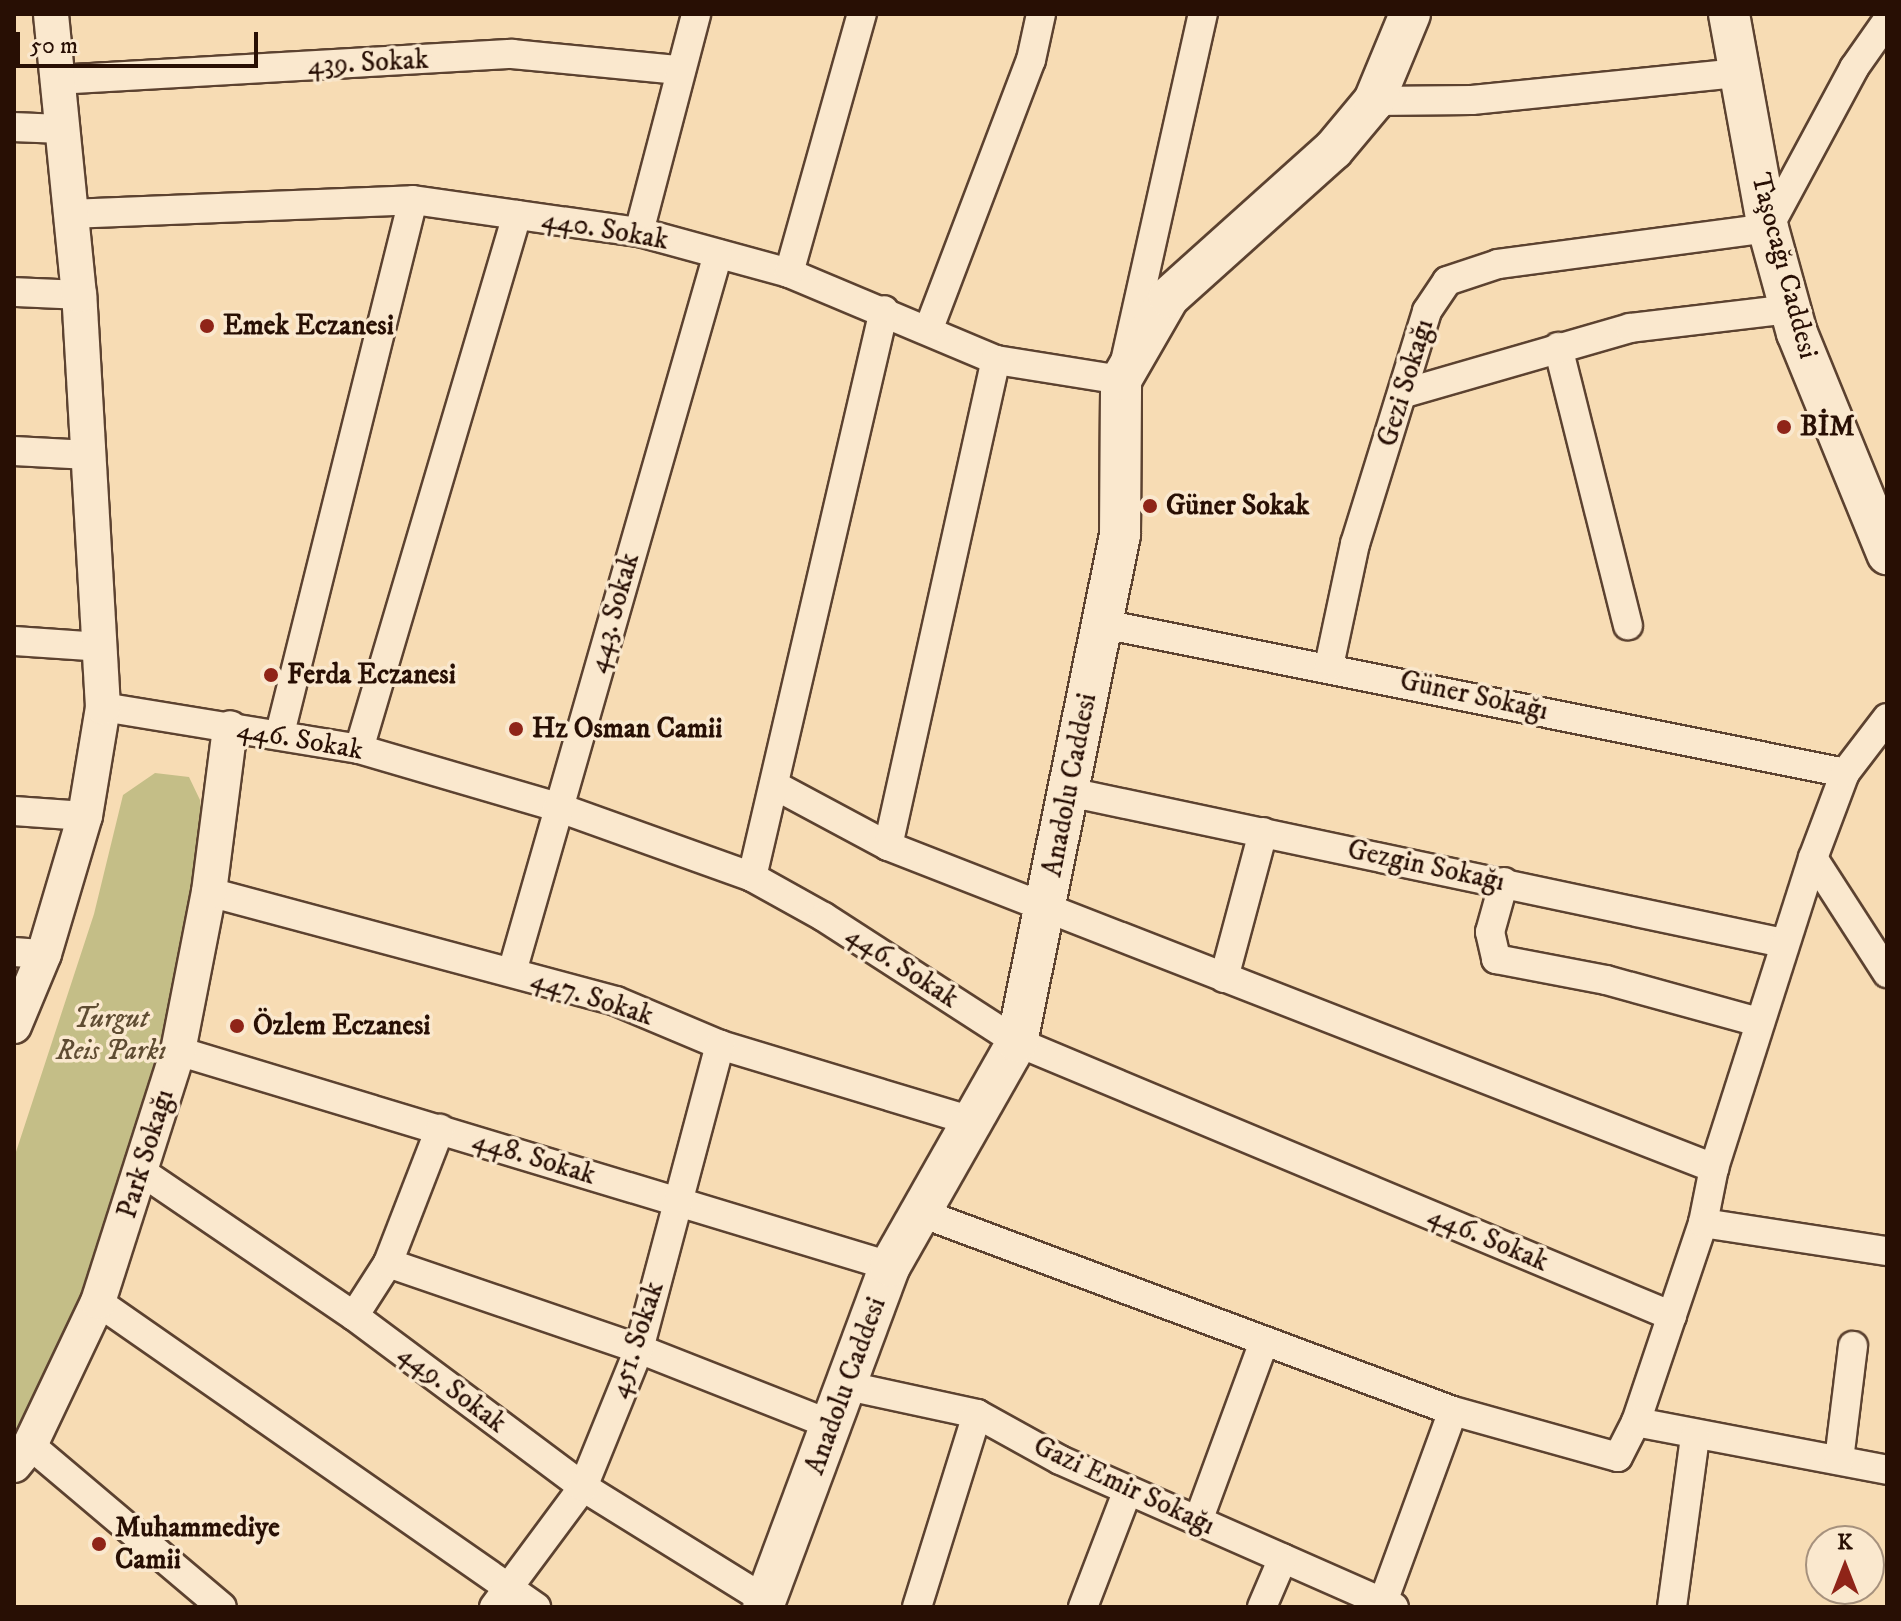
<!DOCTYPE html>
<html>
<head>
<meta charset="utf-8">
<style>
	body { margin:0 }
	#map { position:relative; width:1901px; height:1621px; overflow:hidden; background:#f7dcb4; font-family:"IM FELL DW Pica",serif }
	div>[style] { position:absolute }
	.green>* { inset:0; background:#c4be87 }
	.roads { filter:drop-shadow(2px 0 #5c4230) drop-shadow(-2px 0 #5c4230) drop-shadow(0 2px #5c4230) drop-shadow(0 -2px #5c4230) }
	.minor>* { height:28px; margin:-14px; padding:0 14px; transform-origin:14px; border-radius:14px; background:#fae8ce }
	.tertiary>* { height:34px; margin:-17px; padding:0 17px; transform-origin:17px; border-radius:17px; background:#fae8ce }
	.secondary>* { height:40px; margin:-20px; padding:0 20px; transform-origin:20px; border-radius:20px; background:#fae8ce }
	.dots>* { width:22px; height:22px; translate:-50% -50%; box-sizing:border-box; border:4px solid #fae8ce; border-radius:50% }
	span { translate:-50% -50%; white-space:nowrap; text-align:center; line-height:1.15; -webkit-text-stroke:7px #fae8ce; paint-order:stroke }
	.street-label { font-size:28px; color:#280f04 }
	.poi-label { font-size:28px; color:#280f04; font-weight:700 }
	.left { translate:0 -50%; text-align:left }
	.park-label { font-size:28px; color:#5f4c32; font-style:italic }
	.frame { position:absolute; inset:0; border:16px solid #280f04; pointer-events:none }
	.north { position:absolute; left:1805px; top:1525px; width:80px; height:80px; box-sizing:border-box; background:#fae8ce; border:2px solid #a6917d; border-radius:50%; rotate:0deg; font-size:22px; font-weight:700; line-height:32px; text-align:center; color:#280f04 }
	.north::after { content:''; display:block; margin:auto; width:28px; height:36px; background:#8f2418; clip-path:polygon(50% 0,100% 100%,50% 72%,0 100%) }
	.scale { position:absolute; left:16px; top:32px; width:242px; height:36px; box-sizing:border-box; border:4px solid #280f04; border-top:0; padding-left:10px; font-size:24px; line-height:28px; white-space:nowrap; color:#280f04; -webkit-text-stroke:6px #fae8ce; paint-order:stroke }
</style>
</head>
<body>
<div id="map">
	<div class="green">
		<div style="clip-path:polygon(155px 773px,189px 777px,200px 800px,205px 840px,164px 1046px,59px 1357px,14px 1442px,14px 1158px,94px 914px,123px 795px)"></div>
	</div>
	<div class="roads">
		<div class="minor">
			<div style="left:56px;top:80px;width:457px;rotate:-3.3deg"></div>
			<div style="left:512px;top:54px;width:168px;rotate:5.5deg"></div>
			<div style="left:1374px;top:101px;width:98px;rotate:-0.6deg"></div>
			<div style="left:1472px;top:100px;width:268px;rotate:-5.8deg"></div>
			<div style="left:14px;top:127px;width:47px;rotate:2.4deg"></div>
			<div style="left:69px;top:214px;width:344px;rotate:-2.3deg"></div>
			<div style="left:413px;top:200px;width:228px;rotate:8.1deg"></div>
			<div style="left:639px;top:232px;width:156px;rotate:15.3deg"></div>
			<div style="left:789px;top:273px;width:225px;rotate:22.8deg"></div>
			<div style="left:996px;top:360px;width:127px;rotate:9.1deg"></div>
			<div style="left:1121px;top:380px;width:375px;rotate:-77.4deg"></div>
			<div style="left:639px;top:232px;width:225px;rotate:-75.3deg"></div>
			<div style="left:789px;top:273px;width:269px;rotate:-74.3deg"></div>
			<div style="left:14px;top:292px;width:65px;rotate:2.6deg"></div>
			<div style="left:929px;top:328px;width:287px;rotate:-69.2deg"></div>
			<div style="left:1031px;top:60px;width:47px;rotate:-77.7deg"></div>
			<div style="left:1558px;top:347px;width:287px;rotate:75.9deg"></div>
			<div style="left:1405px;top:393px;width:234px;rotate:-16.1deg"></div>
			<div style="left:1630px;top:328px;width:161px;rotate:-6.8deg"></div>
			<div style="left:14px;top:451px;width:75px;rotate:3.1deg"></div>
			<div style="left:1103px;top:624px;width:757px;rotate:11.35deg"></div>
			<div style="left:14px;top:641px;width:87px;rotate:3.9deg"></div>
			<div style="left:1329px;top:666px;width:125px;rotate:-78deg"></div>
			<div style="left:1355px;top:544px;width:244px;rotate:-72.8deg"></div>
			<div style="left:1427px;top:311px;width:36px;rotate:-56deg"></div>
			<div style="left:1447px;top:281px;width:54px;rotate:-18.4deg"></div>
			<div style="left:1498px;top:264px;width:272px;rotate:-7.6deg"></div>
			<div style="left:1768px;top:228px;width:182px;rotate:-61.7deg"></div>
			<div style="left:1854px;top:68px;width:57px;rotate:-54.9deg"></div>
			<div style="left:103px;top:707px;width:259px;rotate:9.3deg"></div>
			<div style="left:359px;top:749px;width:206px;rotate:16.3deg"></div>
			<div style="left:557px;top:807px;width:207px;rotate:19.7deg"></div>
			<div style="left:752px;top:877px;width:82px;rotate:29.1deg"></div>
			<div style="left:824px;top:917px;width:230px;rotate:32.9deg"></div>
			<div style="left:1017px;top:1042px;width:710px;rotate:22.7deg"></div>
			<div style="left:280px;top:733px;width:549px;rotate:-75.99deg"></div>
			<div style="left:359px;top:749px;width:557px;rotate:-73.52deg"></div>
			<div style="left:776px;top:786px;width:127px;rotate:28.2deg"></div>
			<div style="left:888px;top:846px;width:887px;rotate:21.3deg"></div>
			<div style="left:1069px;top:792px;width:730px;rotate:11.94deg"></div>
			<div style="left:14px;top:811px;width:71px;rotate:4deg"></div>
			<div style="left:888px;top:846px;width:498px;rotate:-77.5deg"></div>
			<div style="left:1813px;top:858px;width:137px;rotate:57.2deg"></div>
			<div style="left:752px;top:877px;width:582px;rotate:-76.89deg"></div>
			<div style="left:1504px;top:882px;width:52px;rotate:105.6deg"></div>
			<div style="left:1490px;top:932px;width:28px;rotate:77deg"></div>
			<div style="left:1496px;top:959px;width:112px;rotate:10.8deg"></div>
			<div style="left:1606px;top:980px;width:159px;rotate:15.4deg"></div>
			<div style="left:209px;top:892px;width:421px;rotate:15deg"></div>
			<div style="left:616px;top:1001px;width:113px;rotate:22.9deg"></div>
			<div style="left:720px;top:1045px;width:262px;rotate:16.8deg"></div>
			<div style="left:14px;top:952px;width:30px;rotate:4deg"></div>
			<div style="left:512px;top:972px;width:747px;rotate:-73.99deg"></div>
			<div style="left:1224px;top:978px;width:151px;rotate:-75deg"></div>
			<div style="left:178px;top:1051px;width:744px;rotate:16.8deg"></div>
			<div style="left:142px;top:1172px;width:256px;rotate:34.2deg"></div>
			<div style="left:354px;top:1316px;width:286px;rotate:36.7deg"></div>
			<div style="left:583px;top:1487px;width:214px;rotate:31.8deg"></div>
			<div style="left:924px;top:1214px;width:564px;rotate:20.43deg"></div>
			<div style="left:1453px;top:1411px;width:171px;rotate:15.6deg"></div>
			<div style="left:1618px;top:1457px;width:39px;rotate:-63deg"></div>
			<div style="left:1636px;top:1422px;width:210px;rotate:-71.4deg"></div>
			<div style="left:1703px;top:1223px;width:56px;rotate:-78.7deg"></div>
			<div style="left:1714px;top:1168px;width:325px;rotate:-72.3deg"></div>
			<div style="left:1813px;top:858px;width:91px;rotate:-69.4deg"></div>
			<div style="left:1845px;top:773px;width:69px;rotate:-52.6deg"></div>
			<div style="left:1703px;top:1223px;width:186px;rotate:8.7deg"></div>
			<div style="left:388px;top:1263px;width:265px;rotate:18.9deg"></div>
			<div style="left:639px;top:1349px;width:207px;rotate:21.5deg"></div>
			<div style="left:98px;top:1302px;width:534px;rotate:34.85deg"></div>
			<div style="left:354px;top:1316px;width:63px;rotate:-57.3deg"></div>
			<div style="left:388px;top:1263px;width:144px;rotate:-68.8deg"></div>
			<div style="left:848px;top:1386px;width:132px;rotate:12.2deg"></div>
			<div style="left:977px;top:1414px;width:95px;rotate:29deg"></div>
			<div style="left:1060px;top:1460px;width:365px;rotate:23.8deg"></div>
			<div style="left:1636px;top:1422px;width:256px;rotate:10.8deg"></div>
			<div style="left:30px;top:1445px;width:251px;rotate:40.2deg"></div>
			<div style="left:1839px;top:1460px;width:115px;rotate:-83deg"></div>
			<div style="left:1198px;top:1521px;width:189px;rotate:-69.8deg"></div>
			<div style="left:1383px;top:1602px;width:203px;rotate:-69.9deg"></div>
			<div style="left:494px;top:1607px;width:149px;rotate:-53.4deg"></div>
			<div style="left:583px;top:1487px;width:149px;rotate:-67.9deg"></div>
			<div style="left:639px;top:1349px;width:315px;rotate:-75.1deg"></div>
			<div style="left:917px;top:1607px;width:202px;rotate:-72.7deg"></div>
			<div style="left:1083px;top:1607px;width:125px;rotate:-69deg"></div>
			<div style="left:1262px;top:1607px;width:53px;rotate:-66.8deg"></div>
			<div style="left:1672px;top:1607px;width:172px;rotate:-82.3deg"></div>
		</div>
		<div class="tertiary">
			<div style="left:14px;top:1026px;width:78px;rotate:-67.4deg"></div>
			<div style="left:44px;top:954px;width:144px;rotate:-73.5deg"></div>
			<div style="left:85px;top:816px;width:110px;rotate:-80.6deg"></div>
			<div style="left:103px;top:707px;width:413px;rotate:-93.3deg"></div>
			<div style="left:79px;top:295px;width:282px;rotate:-95.7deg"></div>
			<div style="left:14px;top:1465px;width:26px;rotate:-51deg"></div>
			<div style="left:30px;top:1445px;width:158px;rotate:-64.6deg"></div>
			<div style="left:98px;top:1302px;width:263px;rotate:-72.3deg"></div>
			<div style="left:178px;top:1051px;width:162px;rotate:-79deg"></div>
			<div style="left:209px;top:892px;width:165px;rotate:-82.7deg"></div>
		</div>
		<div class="secondary">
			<div style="left:1729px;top:14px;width:218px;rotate:79.7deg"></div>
			<div style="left:1768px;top:228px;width:109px;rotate:74.6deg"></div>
			<div style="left:1797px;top:333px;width:239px;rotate:67.8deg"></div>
			<div style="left:763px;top:1607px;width:364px;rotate:-69.6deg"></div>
			<div style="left:890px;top:1266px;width:257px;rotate:-60.4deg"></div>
			<div style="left:1017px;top:1042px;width:517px;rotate:-78.52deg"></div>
			<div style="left:1120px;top:535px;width:155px;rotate:-89.6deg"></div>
			<div style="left:1121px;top:380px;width:96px;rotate:-60deg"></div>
			<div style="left:1169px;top:297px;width:220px;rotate:-41.9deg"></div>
			<div style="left:1333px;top:150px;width:64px;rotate:-50.1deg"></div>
			<div style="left:1374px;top:101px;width:94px;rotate:-67.5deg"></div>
		</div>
	</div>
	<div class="dots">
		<div style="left:207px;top:326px;background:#8f2418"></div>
		<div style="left:1784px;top:427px;background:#8f2418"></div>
		<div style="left:1150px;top:506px;background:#8f2418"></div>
		<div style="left:271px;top:675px;background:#8f2418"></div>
		<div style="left:516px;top:729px;background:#8f2418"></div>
		<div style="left:237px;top:1026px;background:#8f2418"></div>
		<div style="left:99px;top:1544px;background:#8f2418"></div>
	</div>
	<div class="street-label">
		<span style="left:368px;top:63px;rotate:-3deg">439. Sokak</span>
		<span style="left:605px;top:230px;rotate:10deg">440. Sokak</span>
		<span style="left:1784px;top:266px;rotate:75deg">Taşocağı Caddesi</span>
		<span style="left:1406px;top:383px;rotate:-73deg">Gezi Sokağı</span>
		<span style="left:614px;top:613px;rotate:-74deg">443. Sokak</span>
		<span style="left:1474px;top:696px;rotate:12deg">Güner Sokağı</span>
		<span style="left:300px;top:740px;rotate:10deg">446. Sokak</span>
		<span style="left:1070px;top:785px;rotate:-79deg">Anadolu Caddesi</span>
		<span style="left:1426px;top:866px;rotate:12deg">Gezgin Sokağı</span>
		<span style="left:902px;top:967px;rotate:33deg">446. Sokak</span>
		<span style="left:592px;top:998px;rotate:18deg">447. Sokak</span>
		<span style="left:146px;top:1154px;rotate:-73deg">Park Sokağı</span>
		<span style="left:534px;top:1158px;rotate:17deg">448. Sokak</span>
		<span style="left:1488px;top:1239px;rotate:23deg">446. Sokak</span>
		<span style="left:637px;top:1340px;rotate:-72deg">451. Sokak</span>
		<span style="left:846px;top:1386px;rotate:-70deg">Anadolu Caddesi</span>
		<span style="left:452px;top:1389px;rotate:37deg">449. Sokak</span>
		<span style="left:1124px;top:1486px;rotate:25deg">Gazi Emir Sokağı</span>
	</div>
	<div class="poi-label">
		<span class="left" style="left:223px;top:326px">Emek Eczanesi</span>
		<span class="left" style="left:1800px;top:427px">BİM</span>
		<span class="left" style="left:1166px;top:506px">Güner Sokak</span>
		<span class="left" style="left:287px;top:675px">Ferda Eczanesi</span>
		<span class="left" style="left:532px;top:729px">Hz Osman Camii</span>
		<span class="left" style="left:253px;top:1026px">Özlem Eczanesi</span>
		<span class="left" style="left:115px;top:1544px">Muhammediye<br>Camii</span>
	</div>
	<div class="park-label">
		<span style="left:111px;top:1035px">Turgut<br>Reis Parkı</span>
	</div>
	<div class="frame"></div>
	<div class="north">K</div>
	<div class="scale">50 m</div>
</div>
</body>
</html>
